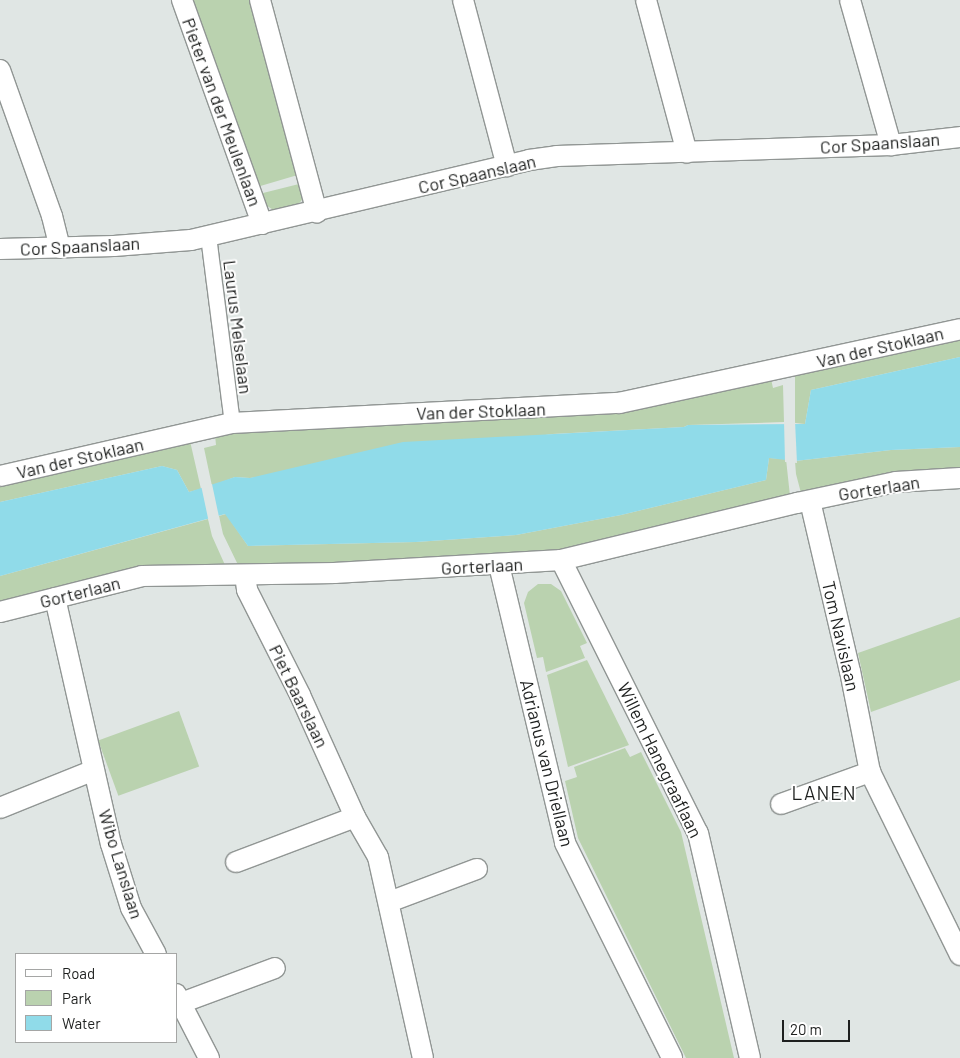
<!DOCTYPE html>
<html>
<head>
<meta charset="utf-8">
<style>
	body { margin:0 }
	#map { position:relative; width:960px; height:1058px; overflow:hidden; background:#e0e6e4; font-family:Barlow,sans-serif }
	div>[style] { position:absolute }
	.green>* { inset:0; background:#bad2af; transform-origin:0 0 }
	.water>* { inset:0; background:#90dbe9 }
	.pier>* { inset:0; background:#e0e6e4; transform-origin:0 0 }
	.roads { filter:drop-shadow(1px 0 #919694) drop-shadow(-1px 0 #919694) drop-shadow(0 1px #919694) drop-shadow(0 -1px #919694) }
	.pedestrian>* { height:15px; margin:-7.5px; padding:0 7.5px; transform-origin:7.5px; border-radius:7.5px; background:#fff }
	.minor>* { height:20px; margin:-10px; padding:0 10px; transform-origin:10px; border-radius:10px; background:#fff }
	span { translate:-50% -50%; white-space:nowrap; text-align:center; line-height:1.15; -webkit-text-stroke:4px #fff; paint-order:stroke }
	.street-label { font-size:18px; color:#1e201f }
	.neighbourhood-label { font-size:19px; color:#1e201f; letter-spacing:1px }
	.legend { position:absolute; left:15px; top:953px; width:162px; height:90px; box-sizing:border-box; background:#fff; border:1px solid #a5a6a5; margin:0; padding:6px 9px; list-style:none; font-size:15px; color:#1e201f }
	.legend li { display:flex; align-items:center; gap:10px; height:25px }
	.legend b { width:25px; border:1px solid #a5a6a5 }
	.scale { position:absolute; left:782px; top:1020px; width:68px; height:22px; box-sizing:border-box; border:2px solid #1e201f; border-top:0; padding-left:6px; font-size:15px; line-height:18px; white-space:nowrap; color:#1e201f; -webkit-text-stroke:4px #fff; paint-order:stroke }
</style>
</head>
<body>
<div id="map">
	<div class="green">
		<div style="clip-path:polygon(189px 0,253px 0,301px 174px,257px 187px)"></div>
		<div style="clip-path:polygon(303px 183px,305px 196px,297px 206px,275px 211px,264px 204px,259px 194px)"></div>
		<div style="clip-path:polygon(960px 337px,960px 357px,811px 390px,805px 424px,795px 423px,795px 374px)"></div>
		<div style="clip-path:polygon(771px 379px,773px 388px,783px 385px,784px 422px,688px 425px,684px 427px,552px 434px,250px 478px,235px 477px,212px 486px,204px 448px,216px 445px,215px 435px,243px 429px)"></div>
		<div style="clip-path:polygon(190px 441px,201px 489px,189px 492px,177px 470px,162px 466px,0 502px,0 484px)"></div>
		<div style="clip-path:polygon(960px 447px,960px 469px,891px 473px,801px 493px,796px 474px,795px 461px,891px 450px)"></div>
		<div style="clip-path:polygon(769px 458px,786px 459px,790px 496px,535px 555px,239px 567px,223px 534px,219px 516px,226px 514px,248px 546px,416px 542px,516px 535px,621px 515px,766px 480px)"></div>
		<div style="clip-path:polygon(208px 519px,212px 536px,225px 565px,0 603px,0 576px)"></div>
		<div style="clip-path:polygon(538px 584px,551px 584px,561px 591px,587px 643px,580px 646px,585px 658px,546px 672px,543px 657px,537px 658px,524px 603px,528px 592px)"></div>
		<div style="clip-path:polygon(960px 617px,960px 680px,871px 712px,858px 653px)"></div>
		<div style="clip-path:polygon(587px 660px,629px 745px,568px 767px,547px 675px)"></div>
		<div style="left:179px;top:711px;width:59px;height:86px;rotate:70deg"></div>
		<div style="clip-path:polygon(625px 748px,630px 757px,641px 752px,681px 832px,734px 1058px,686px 1058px,578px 838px,565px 781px,577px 777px,574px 767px)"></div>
	</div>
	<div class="water">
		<div style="clip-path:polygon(960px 357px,960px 447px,891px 450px,795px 461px,769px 458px,766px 480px,621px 515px,516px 535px,416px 542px,248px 546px,225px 514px,0 576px,0 502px,162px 466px,177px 470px,189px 492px,235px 477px,250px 478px,403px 442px,684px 427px,688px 425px,805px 424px,811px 390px)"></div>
	</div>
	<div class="pier">
		<div style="clip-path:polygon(784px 420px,795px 421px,797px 463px,785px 462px)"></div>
		<div style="left:212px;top:484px;width:35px;height:11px;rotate:78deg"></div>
	</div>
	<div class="roads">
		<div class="pedestrian">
			<div style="left:208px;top:236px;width:189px;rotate:82.7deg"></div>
		</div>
		<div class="minor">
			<div style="left:182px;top:0;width:238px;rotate:70.3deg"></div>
			<div style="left:260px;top:0;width:220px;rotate:75deg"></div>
			<div style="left:463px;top:0;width:172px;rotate:75.2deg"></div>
			<div style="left:646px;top:0;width:158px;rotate:75deg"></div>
			<div style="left:850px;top:0;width:151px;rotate:74.2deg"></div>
			<div style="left:0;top:70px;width:155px;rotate:70.4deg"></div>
			<div style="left:52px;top:216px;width:33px;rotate:76deg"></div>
			<div style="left:0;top:249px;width:114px;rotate:-1.5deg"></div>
			<div style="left:114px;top:246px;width:77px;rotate:-4.5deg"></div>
			<div style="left:191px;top:240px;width:347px;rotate:-13.3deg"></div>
			<div style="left:529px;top:160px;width:28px;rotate:-8deg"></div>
			<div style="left:557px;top:156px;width:334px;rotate:-1.9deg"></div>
			<div style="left:891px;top:145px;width:69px;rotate:-6.6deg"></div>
			<div style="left:0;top:476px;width:238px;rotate:-12.9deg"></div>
			<div style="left:232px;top:423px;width:388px;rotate:-3deg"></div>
			<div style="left:619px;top:403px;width:349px;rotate:-12.2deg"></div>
			<div style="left:810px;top:501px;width:175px;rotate:76.8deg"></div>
			<div style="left:850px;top:671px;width:103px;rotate:78.8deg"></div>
			<div style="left:870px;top:772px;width:204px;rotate:63.8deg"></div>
			<div style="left:561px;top:560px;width:305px;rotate:63.4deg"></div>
			<div style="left:698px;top:833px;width:231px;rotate:77deg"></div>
			<div style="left:499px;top:565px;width:286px;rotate:76.6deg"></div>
			<div style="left:565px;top:843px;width:240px;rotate:63.5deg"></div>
			<div style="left:245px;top:575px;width:15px;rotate:82deg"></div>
			<div style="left:247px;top:590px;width:118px;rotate:63.2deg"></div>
			<div style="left:300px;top:695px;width:134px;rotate:65.7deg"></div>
			<div style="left:355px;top:817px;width:46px;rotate:60.1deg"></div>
			<div style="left:378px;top:857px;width:206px;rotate:77.4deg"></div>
			<div style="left:55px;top:598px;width:252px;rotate:77.2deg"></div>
			<div style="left:111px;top:844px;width:67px;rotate:72.6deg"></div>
			<div style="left:131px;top:908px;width:52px;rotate:61.5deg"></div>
			<div style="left:0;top:612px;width:146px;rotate:-14.2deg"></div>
			<div style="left:142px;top:576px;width:193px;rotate:-0.9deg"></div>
			<div style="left:335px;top:573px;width:226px;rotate:-3.3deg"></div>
			<div style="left:561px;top:560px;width:243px;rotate:-13.6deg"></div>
			<div style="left:797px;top:503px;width:101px;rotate:-12deg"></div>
			<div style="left:896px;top:482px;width:64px;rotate:-3.6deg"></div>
			<div style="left:781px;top:804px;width:95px;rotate:-19.8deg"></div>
			<div style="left:0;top:808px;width:101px;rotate:-22deg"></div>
			<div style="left:236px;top:862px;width:127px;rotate:-20.7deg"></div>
			<div style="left:389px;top:902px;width:94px;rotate:-20.6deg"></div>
			<div style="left:176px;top:994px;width:72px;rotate:62.7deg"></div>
			<div style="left:181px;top:1003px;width:100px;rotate:-20.4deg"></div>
		</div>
	</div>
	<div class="street-label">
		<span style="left:222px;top:112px;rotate:70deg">Pieter van der Meulenlaan</span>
		<span style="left:880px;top:143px;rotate:-4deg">Cor Spaanslaan</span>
		<span style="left:477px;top:174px;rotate:-13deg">Cor Spaanslaan</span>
		<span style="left:80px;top:246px;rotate:-3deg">Cor Spaanslaan</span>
		<span style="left:238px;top:327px;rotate:83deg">Laurus Melselaan</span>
		<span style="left:880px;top:347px;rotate:-13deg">Van der Stoklaan</span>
		<span style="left:481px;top:411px;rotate:-2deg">Van der Stoklaan</span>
		<span style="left:80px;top:458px;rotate:-13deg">Van der Stoklaan</span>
		<span style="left:879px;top:488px;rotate:-9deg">Gorterlaan</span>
		<span style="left:482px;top:566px;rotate:-3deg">Gorterlaan</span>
		<span style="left:80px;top:592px;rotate:-14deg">Gorterlaan</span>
		<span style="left:841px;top:636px;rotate:77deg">Tom Navislaan</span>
		<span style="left:299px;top:696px;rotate:64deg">Piet Baarslaan</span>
		<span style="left:660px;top:760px;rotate:64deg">Willem Hanegraaflaan</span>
		<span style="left:547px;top:763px;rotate:76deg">Adrianus van Driellaan</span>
		<span style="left:121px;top:864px;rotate:73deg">Wibo Lanslaan</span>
	</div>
	<div class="neighbourhood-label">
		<span style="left:824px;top:793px">LANEN</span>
	</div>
	<ul class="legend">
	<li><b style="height:6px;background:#fff"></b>Road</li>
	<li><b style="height:14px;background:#bad2af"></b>Park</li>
	<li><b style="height:14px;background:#90dbe9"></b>Water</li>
	</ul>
	<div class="scale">20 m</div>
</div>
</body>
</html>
